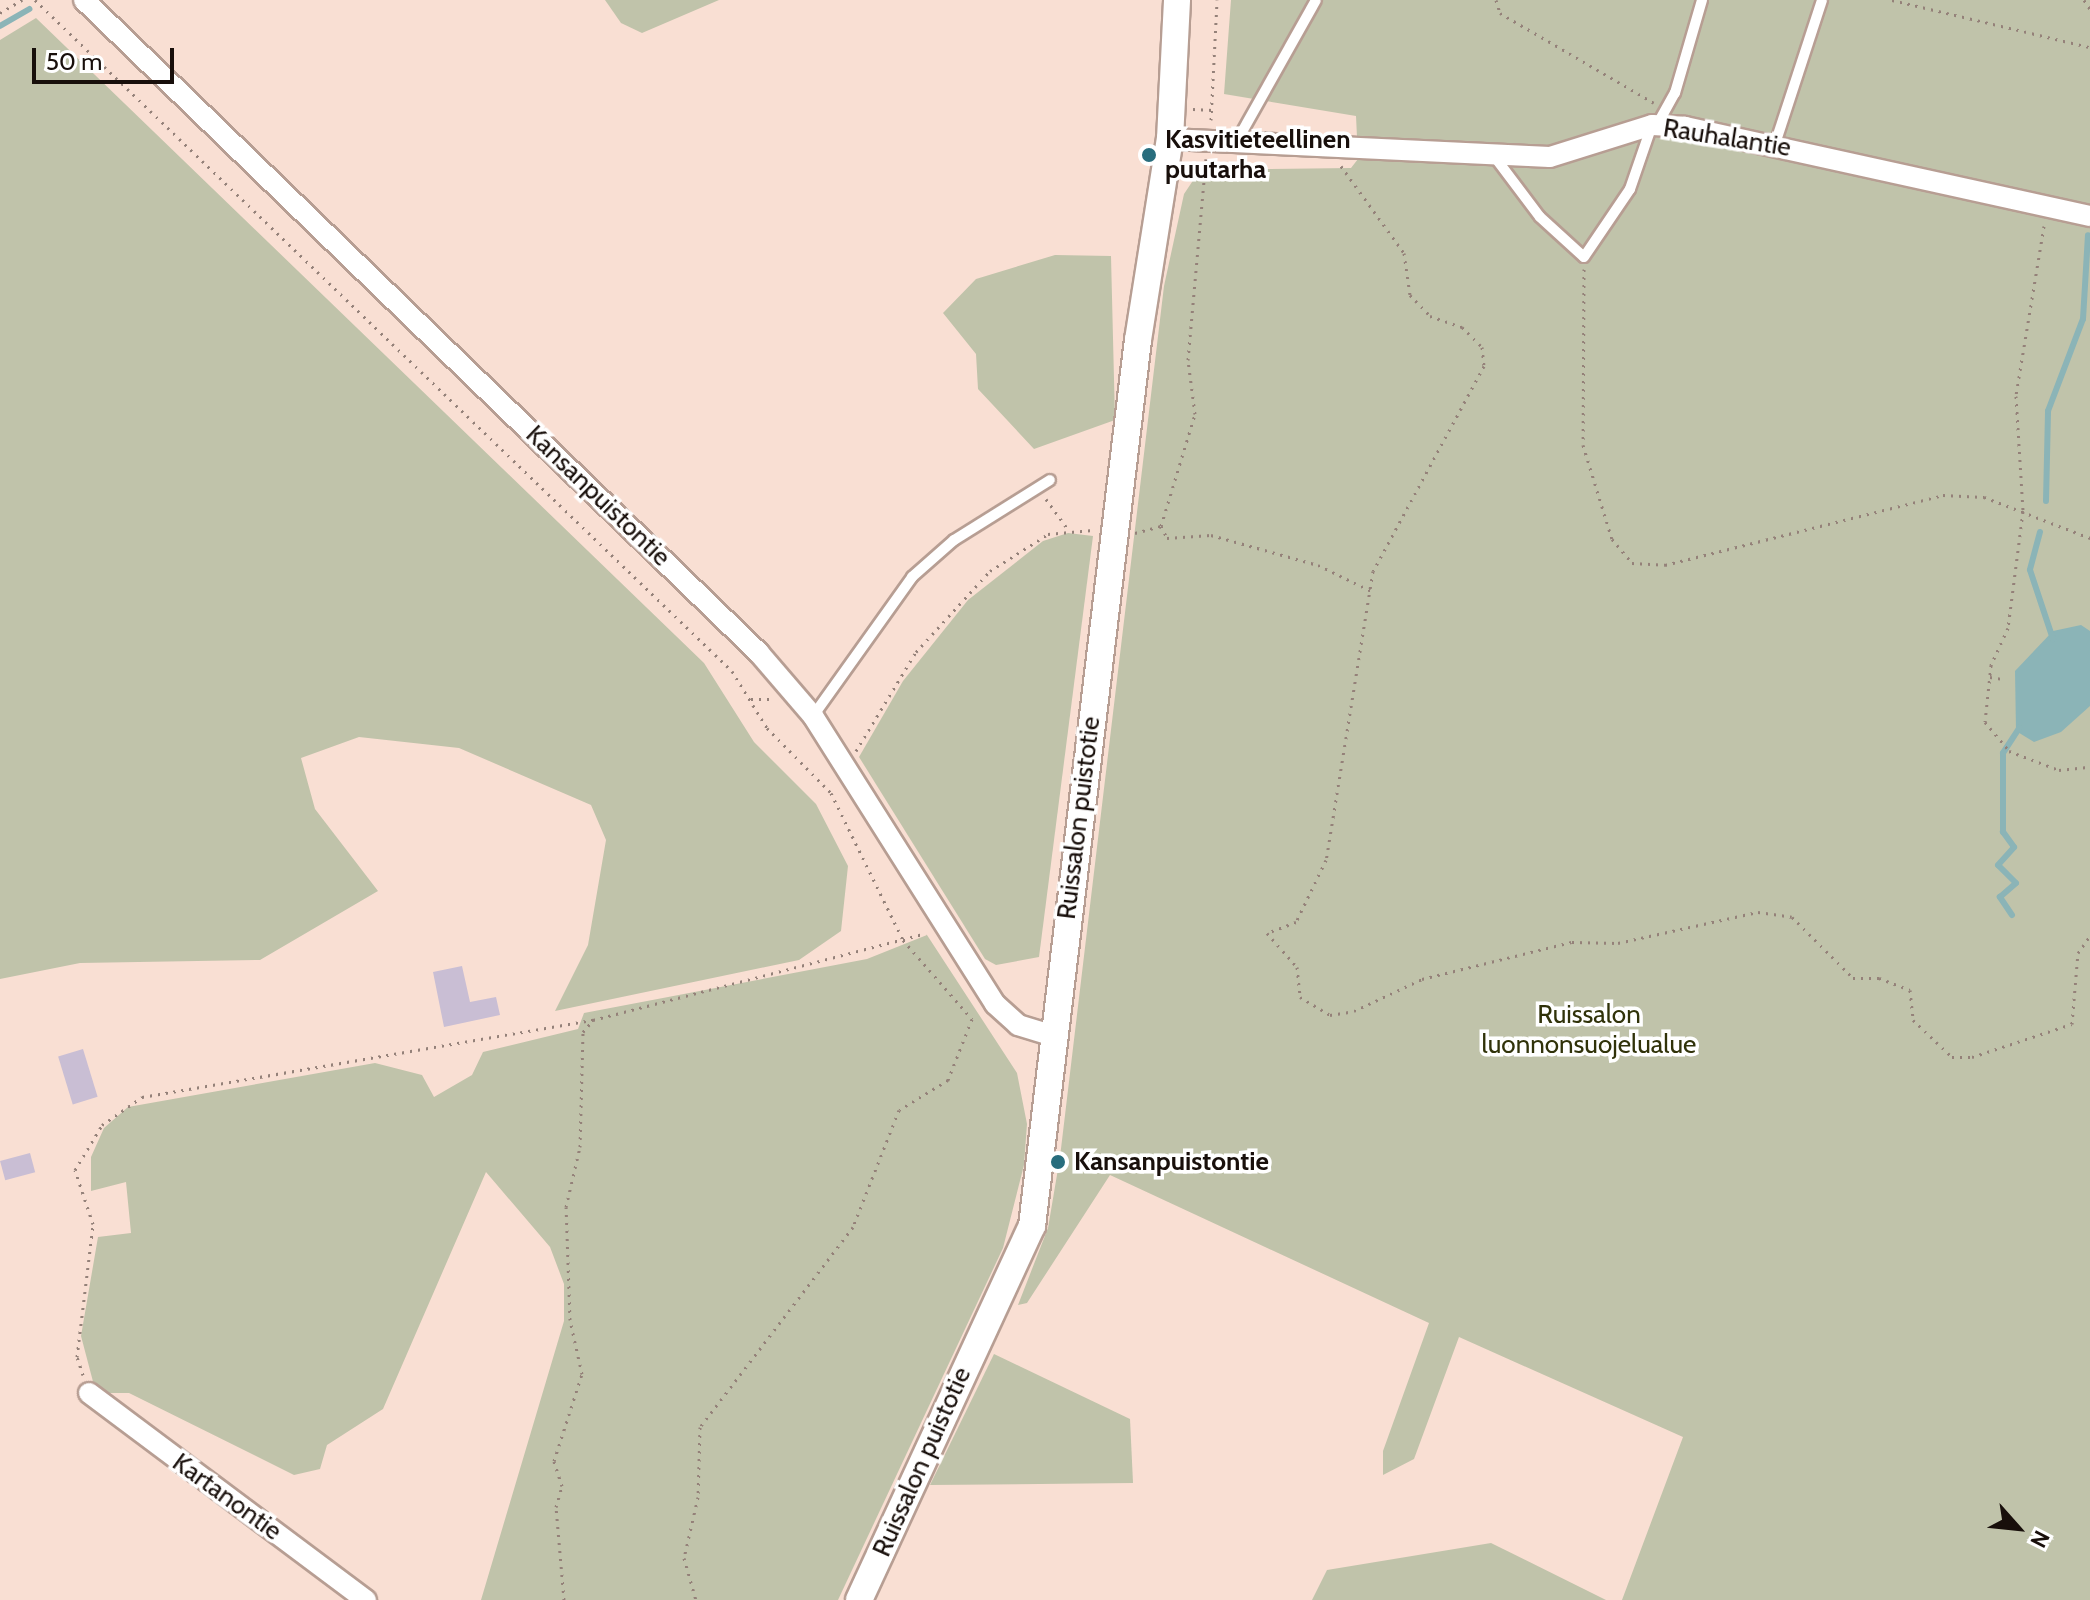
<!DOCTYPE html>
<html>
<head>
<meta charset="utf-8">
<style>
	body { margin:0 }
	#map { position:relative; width:2090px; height:1600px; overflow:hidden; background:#f9dfd3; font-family:Cabin,sans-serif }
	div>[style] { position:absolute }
	.green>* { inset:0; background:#c0c3aa }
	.water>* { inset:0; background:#8bb4b7 }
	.stream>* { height:6px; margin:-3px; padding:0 3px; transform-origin:3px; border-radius:3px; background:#8bb4b7 }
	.building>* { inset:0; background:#c9bed4; transform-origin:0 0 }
	.path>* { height:3px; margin-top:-1.5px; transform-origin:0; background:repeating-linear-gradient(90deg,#948179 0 2px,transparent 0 8px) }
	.roads { filter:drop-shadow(2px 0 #b79e93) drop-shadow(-2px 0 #b79e93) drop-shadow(0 2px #b79e93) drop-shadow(0 -2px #b79e93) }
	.service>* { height:10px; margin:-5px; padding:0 5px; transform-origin:5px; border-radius:5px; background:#fff }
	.minor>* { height:20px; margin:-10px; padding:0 10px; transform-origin:10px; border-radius:10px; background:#fff }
	.tertiary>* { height:26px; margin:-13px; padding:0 13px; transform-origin:13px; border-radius:13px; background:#fff }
	.dots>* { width:22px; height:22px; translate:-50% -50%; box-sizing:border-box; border:4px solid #fff; border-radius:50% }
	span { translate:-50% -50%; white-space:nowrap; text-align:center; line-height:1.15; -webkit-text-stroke:7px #fff; paint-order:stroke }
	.street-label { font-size:26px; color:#180f0b }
	.poi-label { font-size:26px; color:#180f0b; font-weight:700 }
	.left { translate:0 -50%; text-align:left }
	.park-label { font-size:26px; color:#303209 }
	.north { position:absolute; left:1978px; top:1488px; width:80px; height:80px; -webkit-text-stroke:6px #fff; paint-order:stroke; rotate:117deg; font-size:22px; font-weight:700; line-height:32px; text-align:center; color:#180f0b }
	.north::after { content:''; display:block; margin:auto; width:28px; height:36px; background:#180f0b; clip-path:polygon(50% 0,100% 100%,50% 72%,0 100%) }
	.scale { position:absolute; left:32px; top:48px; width:142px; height:36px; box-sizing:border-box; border:4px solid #180f0b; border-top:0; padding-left:10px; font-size:24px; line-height:28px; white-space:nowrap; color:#180f0b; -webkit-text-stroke:6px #fff; paint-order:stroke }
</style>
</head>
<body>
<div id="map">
	<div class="green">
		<div style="clip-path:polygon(605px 0,719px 0,642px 33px,621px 23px)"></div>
		<div style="clip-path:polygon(1231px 0,2090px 0,2090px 1600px,1622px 1600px,1683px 1437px,1459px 1337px,1414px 1459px,1383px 1475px,1383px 1451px,1429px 1323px,1110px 1175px,1027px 1303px,1018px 1305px,1048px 1228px,1060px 1157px,1164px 286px,1184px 194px,1200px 170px,1351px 168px,1358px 159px,1356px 116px,1224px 94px)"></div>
		<div style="clip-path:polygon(36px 18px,704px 663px,754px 742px,816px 804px,848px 866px,841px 931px,799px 960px,555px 1011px,588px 945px,606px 840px,591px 805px,459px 748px,359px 737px,301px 758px,315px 809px,378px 891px,260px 960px,80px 963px,0 979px,0 40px)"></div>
		<div style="clip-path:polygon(1055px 255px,1111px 256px,1115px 420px,1034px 449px,978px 389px,976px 354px,943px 313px,976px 279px)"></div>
		<div style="clip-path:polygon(1068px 533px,1093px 536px,1039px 957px,996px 965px,985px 959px,859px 757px,903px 681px,968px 600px,1043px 541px)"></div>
		<div style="clip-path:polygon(927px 935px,1017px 1073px,1027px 1124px,1024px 1165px,1003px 1248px,838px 1600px,481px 1600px,564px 1321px,564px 1284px,550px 1247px,486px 1172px,383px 1409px,327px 1445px,320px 1469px,294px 1475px,129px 1393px,96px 1393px,81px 1336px,98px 1237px,131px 1233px,126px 1182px,91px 1191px,91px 1157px,104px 1128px,128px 1107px,375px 1063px,422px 1075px,434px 1097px,472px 1075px,483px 1052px,578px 1029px,584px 1013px,867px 959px)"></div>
		<div style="clip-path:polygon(994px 1354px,1130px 1419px,1133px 1483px,930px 1485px)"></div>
		<div style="clip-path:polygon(1491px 1543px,1606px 1600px,1312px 1600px,1327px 1570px)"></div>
	</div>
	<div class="water">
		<div style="clip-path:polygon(2081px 625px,2090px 631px,2090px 706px,2061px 732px,2034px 742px,2016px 731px,2015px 671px,2053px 631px)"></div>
	</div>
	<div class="stream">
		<div style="left:0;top:26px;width:34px;rotate:-30deg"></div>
		<div style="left:2046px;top:501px;width:90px;rotate:-88.7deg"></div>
		<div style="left:2048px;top:411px;width:98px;rotate:-69.2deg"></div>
		<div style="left:2083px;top:319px;width:84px;rotate:-86.6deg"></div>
		<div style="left:2040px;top:532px;width:39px;rotate:105deg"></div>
		<div style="left:2030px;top:570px;width:73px;rotate:71.6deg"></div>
		<div style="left:2012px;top:915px;width:22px;rotate:-124deg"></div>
		<div style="left:2000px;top:897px;width:21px;rotate:-41deg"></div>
		<div style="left:2016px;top:883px;width:25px;rotate:-135deg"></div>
		<div style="left:1998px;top:865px;width:24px;rotate:-48deg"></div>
		<div style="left:2014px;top:847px;width:19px;rotate:-126deg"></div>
		<div style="left:2003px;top:832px;width:79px;rotate:-90deg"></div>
		<div style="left:2003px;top:753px;width:30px;rotate:-57deg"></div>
	</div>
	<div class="building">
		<div style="clip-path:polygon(462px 966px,470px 1002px,496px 997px,500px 1015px,444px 1027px,433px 972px)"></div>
		<div style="left:83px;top:1049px;width:50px;height:26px;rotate:73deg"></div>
		<div style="left:30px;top:1153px;width:20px;height:31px;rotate:75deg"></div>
	</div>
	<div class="path">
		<div style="left:35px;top:0;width:967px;rotate:43.91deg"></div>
		<div style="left:732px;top:671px;width:67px;rotate:58.4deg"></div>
		<div style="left:767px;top:728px;width:91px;rotate:45.4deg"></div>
		<div style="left:831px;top:793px;width:164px;rotate:63.9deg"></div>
		<div style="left:903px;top:940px;width:105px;rotate:48.9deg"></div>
		<div style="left:972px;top:1019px;width:66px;rotate:111.5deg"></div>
		<div style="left:948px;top:1080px;width:57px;rotate:148.5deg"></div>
		<div style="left:899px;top:1110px;width:126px;rotate:111.5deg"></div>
		<div style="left:853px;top:1227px;width:252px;rotate:127.4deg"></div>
		<div style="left:700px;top:1427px;width:70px;rotate:91.6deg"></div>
		<div style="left:698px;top:1497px;width:63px;rotate:102.9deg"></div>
		<div style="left:684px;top:1558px;width:44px;rotate:74.1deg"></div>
		<div style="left:1496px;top:0;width:14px;rotate:73deg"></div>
		<div style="left:1500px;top:13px;width:178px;rotate:30.3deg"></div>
		<div style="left:1892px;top:0;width:204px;rotate:13.4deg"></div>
		<div style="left:2084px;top:0;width:11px;rotate:56deg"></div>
		<div style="left:0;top:13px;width:26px;rotate:-31deg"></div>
		<div style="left:1193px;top:109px;width:20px;rotate:3deg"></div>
		<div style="left:1211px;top:120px;width:120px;rotate:-87.1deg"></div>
		<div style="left:1341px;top:166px;width:107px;rotate:54.1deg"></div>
		<div style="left:1404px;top:253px;width:42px;rotate:81.9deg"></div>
		<div style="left:1410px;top:295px;width:29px;rotate:46deg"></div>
		<div style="left:1430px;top:316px;width:34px;rotate:19deg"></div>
		<div style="left:1462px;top:327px;width:28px;rotate:45deg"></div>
		<div style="left:1482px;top:347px;width:19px;rotate:84deg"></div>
		<div style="left:1484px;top:366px;width:233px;rotate:118.4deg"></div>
		<div style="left:1373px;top:571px;width:293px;rotate:99.2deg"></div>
		<div style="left:1326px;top:860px;width:69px;rotate:115.8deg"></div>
		<div style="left:1296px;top:922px;width:31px;rotate:159deg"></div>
		<div style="left:1267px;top:933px;width:45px;rotate:48.6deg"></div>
		<div style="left:1297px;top:967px;width:30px;rotate:84deg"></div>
		<div style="left:1300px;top:997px;width:35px;rotate:31deg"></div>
		<div style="left:1330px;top:1015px;width:24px;rotate:-9deg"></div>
		<div style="left:1354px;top:1011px;width:75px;rotate:-25.2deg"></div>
		<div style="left:1422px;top:979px;width:154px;rotate:-13.9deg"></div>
		<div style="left:1572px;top:942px;width:46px;rotate:1.2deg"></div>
		<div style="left:1618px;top:943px;width:143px;rotate:-12.5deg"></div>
		<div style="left:1758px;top:912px;width:34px;rotate:8deg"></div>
		<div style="left:1792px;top:917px;width:86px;rotate:45deg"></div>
		<div style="left:1853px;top:978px;width:26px"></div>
		<div style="left:1879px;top:978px;width:33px;rotate:21deg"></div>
		<div style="left:1910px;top:990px;width:30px;rotate:84deg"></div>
		<div style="left:1913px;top:1020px;width:54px;rotate:43.5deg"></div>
		<div style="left:1952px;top:1057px;width:20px"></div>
		<div style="left:1972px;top:1057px;width:105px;rotate:-18.3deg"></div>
		<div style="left:2072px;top:1024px;width:71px;rotate:-85.2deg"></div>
		<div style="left:2078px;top:953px;width:21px;rotate:-55deg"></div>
		<div style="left:2044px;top:226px;width:172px;rotate:99.4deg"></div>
		<div style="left:2016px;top:396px;width:115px;rotate:86.5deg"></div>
		<div style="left:2023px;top:511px;width:118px;rotate:97.3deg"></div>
		<div style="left:2008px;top:628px;width:41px;rotate:114.7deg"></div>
		<div style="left:1991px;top:665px;width:57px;rotate:96deg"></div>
		<div style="left:1985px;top:722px;width:38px;rotate:50deg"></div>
		<div style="left:2009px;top:751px;width:53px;rotate:20.8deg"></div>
		<div style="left:2059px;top:770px;width:31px;rotate:-6deg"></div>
		<div style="left:1584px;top:269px;width:176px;rotate:90.3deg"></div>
		<div style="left:1583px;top:445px;width:98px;rotate:72.9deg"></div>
		<div style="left:1612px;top:539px;width:31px;rotate:50deg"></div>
		<div style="left:1632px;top:563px;width:33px;rotate:3deg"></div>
		<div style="left:1665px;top:565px;width:287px;rotate:-14.1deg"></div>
		<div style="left:1943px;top:495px;width:41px;rotate:2.8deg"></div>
		<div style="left:1984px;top:497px;width:114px;rotate:21.1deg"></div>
		<div style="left:1046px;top:499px;width:36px;rotate:54deg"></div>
		<div style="left:1161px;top:526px;width:13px;rotate:63deg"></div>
		<div style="left:1167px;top:538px;width:44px;rotate:-3.9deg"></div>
		<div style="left:1211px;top:535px;width:111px;rotate:15.7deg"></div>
		<div style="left:1318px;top:565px;width:59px;rotate:26.1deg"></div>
		<div style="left:1135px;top:533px;width:27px;rotate:-15deg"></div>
		<div style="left:1161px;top:526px;width:117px;rotate:-73.1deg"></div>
		<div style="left:1195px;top:414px;width:54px;rotate:-97.4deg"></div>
		<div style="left:1188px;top:360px;width:202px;rotate:-84.9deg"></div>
		<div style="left:1990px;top:677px;width:12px;rotate:9deg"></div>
		<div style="left:751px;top:699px;width:20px"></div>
		<div style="left:856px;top:751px;width:116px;rotate:-58.8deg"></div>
		<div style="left:916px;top:652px;width:110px;rotate:-47.6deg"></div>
		<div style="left:990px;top:571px;width:69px;rotate:-32.5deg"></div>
		<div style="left:1048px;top:534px;width:45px;rotate:-5.1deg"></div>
		<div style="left:83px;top:1375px;width:19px;rotate:-108deg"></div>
		<div style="left:77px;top:1357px;width:134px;rotate:-83.1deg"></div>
		<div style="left:93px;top:1224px;width:57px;rotate:-108.4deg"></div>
		<div style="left:75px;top:1170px;width:52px;rotate:-59deg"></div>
		<div style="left:102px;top:1125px;width:49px;rotate:-35deg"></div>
		<div style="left:142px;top:1097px;width:458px;rotate:-9.7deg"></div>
		<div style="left:593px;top:1020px;width:344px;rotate:-14.6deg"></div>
		<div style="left:564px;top:1600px;width:93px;rotate:-94.9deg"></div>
		<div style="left:556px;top:1507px;width:22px;rotate:-74deg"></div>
		<div style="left:562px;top:1486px;width:26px;rotate:-108deg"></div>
		<div style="left:554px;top:1461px;width:91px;rotate:-72.2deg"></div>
		<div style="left:582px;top:1374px;width:55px;rotate:-102.5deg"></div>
		<div style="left:570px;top:1320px;width:113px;rotate:-92deg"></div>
		<div style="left:566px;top:1207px;width:62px;rotate:-76.9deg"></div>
		<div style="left:580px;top:1147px;width:115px;rotate:-88.5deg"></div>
		<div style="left:583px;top:1032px;width:16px;rotate:-50deg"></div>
	</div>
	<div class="roads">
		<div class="service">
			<div style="left:1657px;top:125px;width:37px;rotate:-61deg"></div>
			<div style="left:1675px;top:93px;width:97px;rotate:-73.8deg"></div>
			<div style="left:1238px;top:139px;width:159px;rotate:-60.7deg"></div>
			<div style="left:1775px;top:144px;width:151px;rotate:-71.9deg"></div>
			<div style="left:1494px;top:156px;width:76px;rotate:53deg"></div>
			<div style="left:1540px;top:217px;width:59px;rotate:42.3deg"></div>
			<div style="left:1584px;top:257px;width:82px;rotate:-55.9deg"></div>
			<div style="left:1630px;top:189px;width:68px;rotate:-71deg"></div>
			<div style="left:813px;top:716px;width:171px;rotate:-54.5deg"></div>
			<div style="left:912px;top:577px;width:56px;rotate:-41.4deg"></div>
			<div style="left:954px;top:540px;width:113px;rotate:-32deg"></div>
		</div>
		<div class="minor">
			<div style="left:84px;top:0;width:939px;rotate:44.05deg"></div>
			<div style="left:759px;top:653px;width:83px;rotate:49.4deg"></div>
			<div style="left:813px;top:716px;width:341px;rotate:57.7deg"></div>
			<div style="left:995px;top:1004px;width:31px;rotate:42deg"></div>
			<div style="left:1018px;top:1025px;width:34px;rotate:17deg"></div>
			<div style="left:1170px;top:139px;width:380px;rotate:2.7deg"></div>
			<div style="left:1550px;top:157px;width:107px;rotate:-17.4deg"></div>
			<div style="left:1652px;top:125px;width:33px;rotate:3deg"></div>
			<div style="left:1685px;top:127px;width:415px;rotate:12.4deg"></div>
			<div style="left:89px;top:1393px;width:346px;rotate:36.8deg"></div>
		</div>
		<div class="tertiary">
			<div style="left:859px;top:1600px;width:412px;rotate:-65.2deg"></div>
			<div style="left:1032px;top:1226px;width:892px;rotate:-83.18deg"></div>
			<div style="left:1138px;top:340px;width:204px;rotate:-81deg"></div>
			<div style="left:1170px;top:139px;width:139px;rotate:-87.1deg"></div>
		</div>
	</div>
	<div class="dots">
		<div style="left:1149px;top:155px;background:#286d7d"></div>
		<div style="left:1058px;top:1162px;background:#286d7d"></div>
	</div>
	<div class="street-label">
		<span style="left:1727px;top:138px;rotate:9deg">Rauhalantie</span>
		<span style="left:598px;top:496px;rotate:44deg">Kansanpuistontie</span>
		<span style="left:1079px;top:818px;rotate:-83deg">Ruissalon puistotie</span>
		<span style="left:922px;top:1462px;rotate:-66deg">Ruissalon puistotie</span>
		<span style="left:227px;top:1497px;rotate:36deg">Kartanontie</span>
	</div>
	<div class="poi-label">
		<span class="left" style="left:1165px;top:155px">Kasvitieteellinen<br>puutarha</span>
		<span class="left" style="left:1074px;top:1162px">Kansanpuistontie</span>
	</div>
	<div class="park-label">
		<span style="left:1589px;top:1030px">Ruissalon<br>luonnonsuojelualue</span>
	</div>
	<div class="north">N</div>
	<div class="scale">50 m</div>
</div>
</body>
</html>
